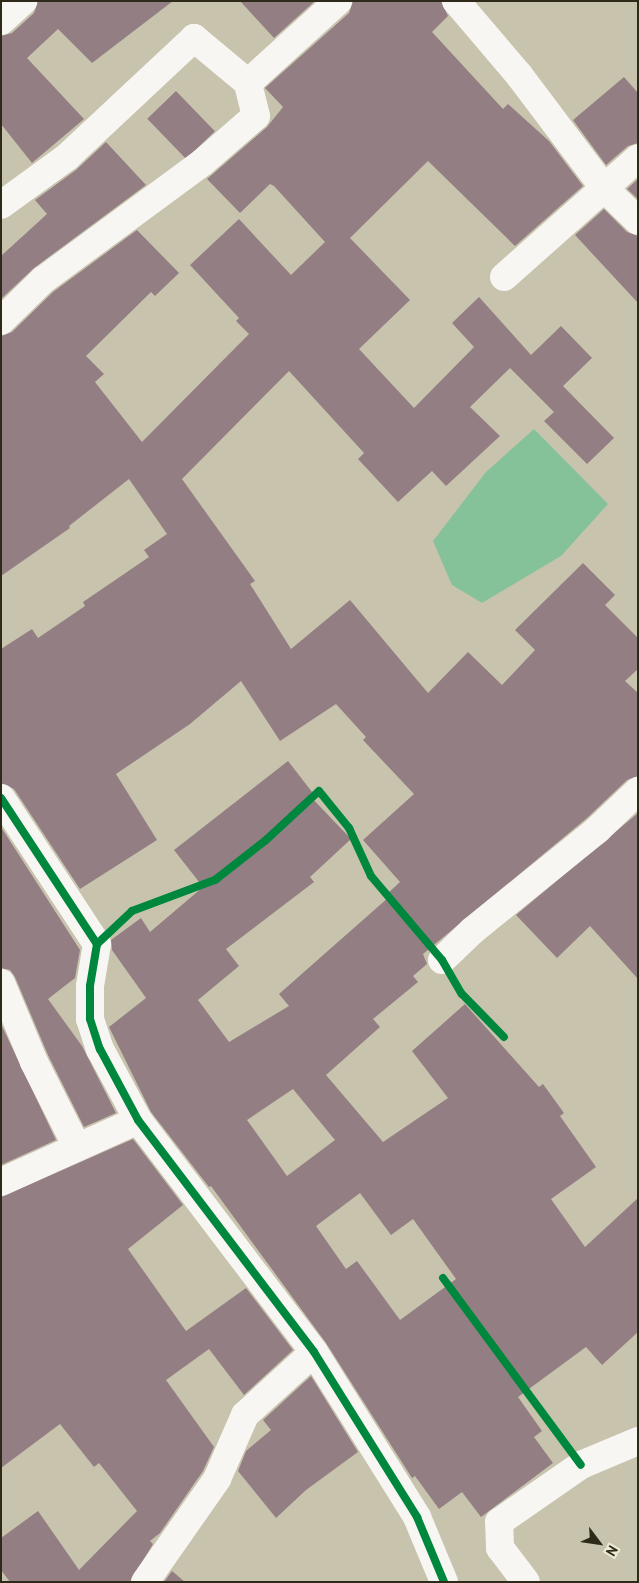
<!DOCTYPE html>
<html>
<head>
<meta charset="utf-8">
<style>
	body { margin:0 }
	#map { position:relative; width:639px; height:1583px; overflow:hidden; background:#c8c3ad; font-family:"PT Sans",sans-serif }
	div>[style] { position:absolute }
	.green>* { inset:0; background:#86c299 }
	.building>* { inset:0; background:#937f83; transform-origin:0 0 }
	.minor>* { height:28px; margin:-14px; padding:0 14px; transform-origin:14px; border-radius:14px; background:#f7f6f3 }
	.cycleway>* { height:8px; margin:-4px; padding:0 4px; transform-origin:4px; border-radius:4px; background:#00873e }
	span { translate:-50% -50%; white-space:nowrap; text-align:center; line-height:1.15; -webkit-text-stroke:5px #efebd6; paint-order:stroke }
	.frame { position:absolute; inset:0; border:2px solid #2d2a1a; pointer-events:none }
	.north { position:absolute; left:574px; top:1518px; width:50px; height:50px; -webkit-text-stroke:4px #efebd6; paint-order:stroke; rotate:121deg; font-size:14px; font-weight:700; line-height:20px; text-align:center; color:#2d2a1a }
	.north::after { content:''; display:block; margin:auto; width:18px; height:22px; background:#2d2a1a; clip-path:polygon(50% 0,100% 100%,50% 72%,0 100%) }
</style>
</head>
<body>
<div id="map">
	<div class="green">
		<div style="clip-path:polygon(534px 429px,608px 504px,561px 556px,482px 603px,452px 585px,433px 541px,486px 472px)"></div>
	</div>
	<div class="building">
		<div style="clip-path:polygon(38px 1px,173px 1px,92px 63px,58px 29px,27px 58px,84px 119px,32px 163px,1px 124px,1px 36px,12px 33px,34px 13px)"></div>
		<div style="clip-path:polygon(240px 1px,315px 1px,274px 38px)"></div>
		<div style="clip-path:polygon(evenodd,353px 1px,441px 1px,448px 16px,432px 32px,503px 109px,508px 104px,549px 141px,583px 186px,515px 246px,428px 161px,350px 238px,410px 300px,359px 349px,414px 408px,474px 347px,452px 323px,479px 297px,531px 355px,561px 326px,592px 358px,563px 386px,614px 438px,587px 464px,544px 421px,554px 412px,510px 368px,470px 407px,500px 436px,446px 486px,432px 471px,398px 502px,358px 459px,364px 453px,289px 371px,182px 479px,255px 581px,250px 584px,291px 649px,350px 600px,428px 693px,468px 652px,502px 685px,535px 650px,515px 630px,583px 563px,615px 595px,605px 605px,638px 638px,638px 669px,625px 681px,638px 693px,638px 776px,627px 780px,587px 818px,423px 954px,427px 964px,413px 976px,418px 982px,373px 1019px,380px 1027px,326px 1075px,383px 1142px,448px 1098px,412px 1051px,465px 1004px,539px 1087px,543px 1084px,564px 1113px,560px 1116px,596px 1167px,551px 1199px,585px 1247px,638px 1198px,638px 1332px,602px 1365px,586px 1347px,518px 1397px,542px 1431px,534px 1437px,553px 1463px,481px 1517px,462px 1492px,439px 1509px,415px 1476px,412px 1478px,326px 1343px,211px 1186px,209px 1187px,151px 1112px,109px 1027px,146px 998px,112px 950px,111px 940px,141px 918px,150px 932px,203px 887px,174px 850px,288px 761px,312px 792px,309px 795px,351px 839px,310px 877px,314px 882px,226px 949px,239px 966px,198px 1000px,229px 1042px,289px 1006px,279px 994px,389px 897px,387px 894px,400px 882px,363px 840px,414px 794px,363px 740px,366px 737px,336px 704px,280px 741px,241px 681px,190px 724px,116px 774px,157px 840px,80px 889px,14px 789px,1px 783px,1px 649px,32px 629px,38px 638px,85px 606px,83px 602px,149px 557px,144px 550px,167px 534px,129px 479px,69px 526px,70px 528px,1px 576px,1px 336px,12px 332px,53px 292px,137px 230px,179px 273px,155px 296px,151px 292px,86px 356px,104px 374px,95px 382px,142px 442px,249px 334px,236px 321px,239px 318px,190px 265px,239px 219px,291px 275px,325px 242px,274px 186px,270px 184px,240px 213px,207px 179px,267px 127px,283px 107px,265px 88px,349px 13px,353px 1px,293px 1089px,335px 1140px,287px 1176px,247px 1120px,293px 1089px,353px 1px,360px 1193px,391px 1235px,413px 1219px,456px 1279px,400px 1320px,357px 1261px,346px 1269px,316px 1226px,360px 1193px)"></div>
		<div style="clip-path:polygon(624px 77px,638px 93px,638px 143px,628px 146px,606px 165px,573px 120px)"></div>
		<div style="left:176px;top:91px;width:56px;height:40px;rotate:46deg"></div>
		<div style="clip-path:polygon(106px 142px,146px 185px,34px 268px,1px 299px,1px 256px,47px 214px,35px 200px,76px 170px)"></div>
		<div style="clip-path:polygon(638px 179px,638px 199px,627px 189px)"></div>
		<div style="clip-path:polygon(604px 209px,627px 232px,638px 236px,638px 303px,575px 235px)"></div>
		<div style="clip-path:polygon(638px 813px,638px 979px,590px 926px,557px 958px,516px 915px)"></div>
		<div style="clip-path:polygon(1px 827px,80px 950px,75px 978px,48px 999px,82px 1046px,116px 1113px,84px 1127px,48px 1055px,15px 977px,10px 970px,1px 968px)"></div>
		<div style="clip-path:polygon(1px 1024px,56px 1140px,1px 1165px)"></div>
		<div style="clip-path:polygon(133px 1139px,183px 1205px,128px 1249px,186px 1331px,246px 1288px,293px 1350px,244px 1395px,209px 1349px,166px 1380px,214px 1447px,203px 1471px,160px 1533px,150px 1541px,153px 1544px,130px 1582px,10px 1582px,1px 1570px,1px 1538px,38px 1511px,79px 1570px,137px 1511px,99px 1463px,94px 1467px,60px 1424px,1px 1468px,1px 1197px)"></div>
		<div style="clip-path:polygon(311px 1376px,358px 1452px,306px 1490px,276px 1518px,238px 1471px,246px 1451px,271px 1430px,263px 1420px)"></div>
		<div style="clip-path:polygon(172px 1571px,185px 1582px,164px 1582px)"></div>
	</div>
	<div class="minor">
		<div style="left:456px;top:1px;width:97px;rotate:49.6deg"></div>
		<div style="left:519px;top:75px;width:141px;rotate:53deg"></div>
		<div style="left:604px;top:188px;width:47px;rotate:44.1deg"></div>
		<div style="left:1px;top:21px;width:30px;rotate:-42deg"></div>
		<div style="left:1px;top:205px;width:82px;rotate:-36deg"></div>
		<div style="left:67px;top:157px;width:174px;rotate:-43.1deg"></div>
		<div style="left:194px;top:38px;width:70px;rotate:39.8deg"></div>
		<div style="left:504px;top:277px;width:179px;rotate:-41.6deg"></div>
		<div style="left:1px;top:321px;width:59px;rotate:-44.3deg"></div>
		<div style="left:43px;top:280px;width:199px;rotate:-36.4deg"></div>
		<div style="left:203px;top:162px;width:70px;rotate:-41deg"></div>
		<div style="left:256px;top:116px;width:34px;rotate:-104deg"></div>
		<div style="left:248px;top:83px;width:122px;rotate:-42.3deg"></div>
		<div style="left:1px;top:798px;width:175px;rotate:56.7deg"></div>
		<div style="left:97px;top:944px;width:43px;rotate:99.5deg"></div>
		<div style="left:90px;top:986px;width:33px;rotate:90deg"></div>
		<div style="left:90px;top:1019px;width:32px;rotate:72deg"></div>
		<div style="left:100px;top:1049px;width:81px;rotate:61.8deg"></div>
		<div style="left:138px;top:1120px;width:291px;rotate:52.8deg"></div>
		<div style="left:314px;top:1352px;width:195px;rotate:58deg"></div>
		<div style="left:417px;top:1517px;width:70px;rotate:67.4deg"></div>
		<div style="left:442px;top:960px;width:42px;rotate:-44deg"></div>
		<div style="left:472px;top:931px;width:161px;rotate:-38.9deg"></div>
		<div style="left:597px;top:830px;width:57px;rotate:-43.6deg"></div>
		<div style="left:1px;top:983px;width:86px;rotate:67.3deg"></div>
		<div style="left:34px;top:1062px;width:95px;rotate:63.2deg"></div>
		<div style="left:1px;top:1182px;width:150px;rotate:-24.3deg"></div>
		<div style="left:145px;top:1582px;width:126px;rotate:-55deg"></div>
		<div style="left:217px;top:1479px;width:70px;rotate:-66.4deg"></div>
		<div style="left:245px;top:1415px;width:93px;rotate:-42.4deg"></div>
		<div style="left:526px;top:1582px;width:43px;rotate:-127.4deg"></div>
		<div style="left:500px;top:1548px;width:26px;rotate:-92deg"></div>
		<div style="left:499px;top:1522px;width:100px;rotate:-34.8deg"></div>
		<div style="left:581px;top:1465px;width:62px;rotate:-22.8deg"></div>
	</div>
	<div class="cycleway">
		<div style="left:1px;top:798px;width:175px;rotate:56.7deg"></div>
		<div style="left:97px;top:944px;width:43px;rotate:99.5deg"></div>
		<div style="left:90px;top:986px;width:33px;rotate:90deg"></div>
		<div style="left:90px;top:1019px;width:32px;rotate:72deg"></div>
		<div style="left:100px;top:1049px;width:81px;rotate:61.8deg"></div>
		<div style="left:138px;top:1120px;width:291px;rotate:52.8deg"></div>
		<div style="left:314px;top:1352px;width:195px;rotate:58deg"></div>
		<div style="left:417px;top:1517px;width:70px;rotate:67.4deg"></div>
		<div style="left:97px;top:944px;width:48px;rotate:-43.3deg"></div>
		<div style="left:132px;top:911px;width:89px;rotate:-20.5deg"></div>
		<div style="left:215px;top:880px;width:65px;rotate:-38.1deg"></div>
		<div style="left:266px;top:840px;width:72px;rotate:-42.8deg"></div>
		<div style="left:319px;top:791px;width:48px;rotate:51deg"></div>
		<div style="left:349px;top:828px;width:53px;rotate:65.4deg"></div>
		<div style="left:371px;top:876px;width:110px;rotate:49.8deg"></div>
		<div style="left:442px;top:960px;width:39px;rotate:60deg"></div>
		<div style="left:462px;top:994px;width:60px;rotate:45.7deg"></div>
		<div style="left:443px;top:1278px;width:232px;rotate:53.6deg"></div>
	</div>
	<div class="frame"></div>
	<div class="north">N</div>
</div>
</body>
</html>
